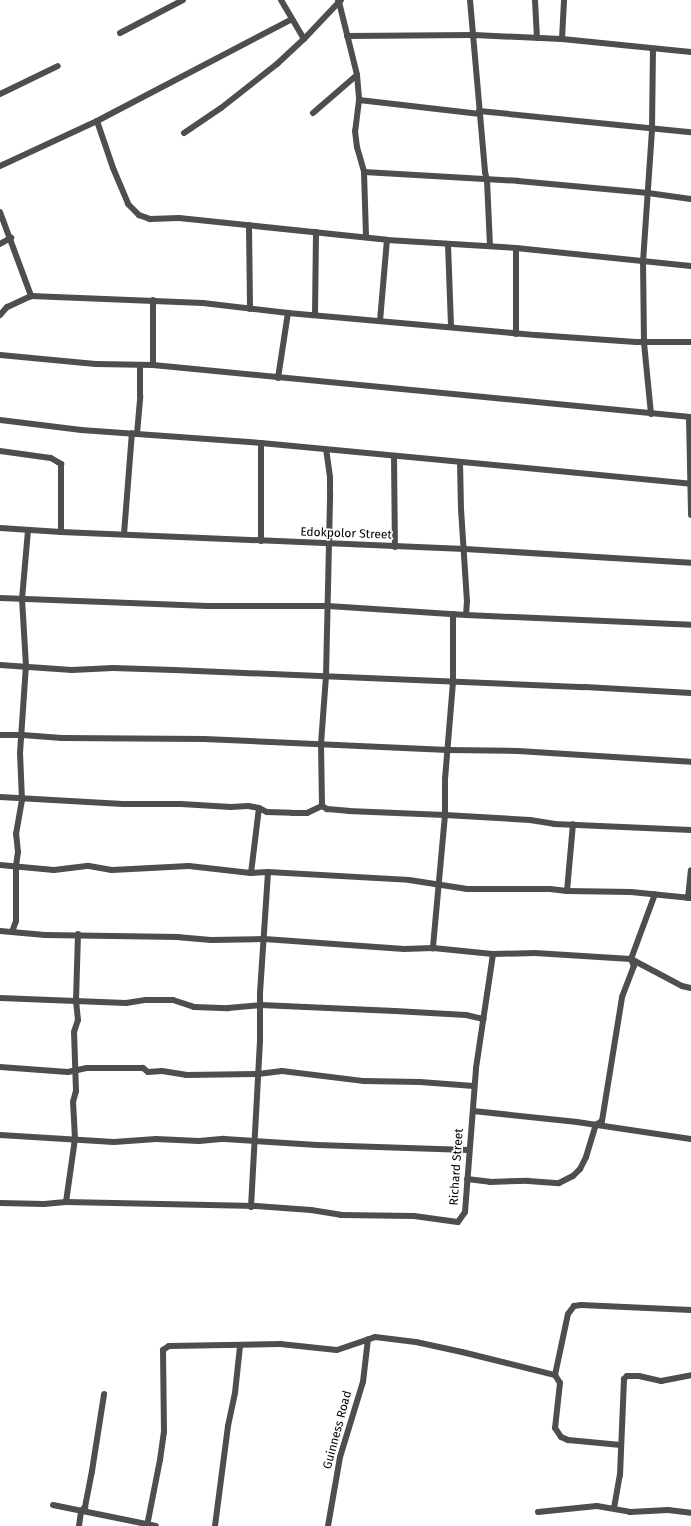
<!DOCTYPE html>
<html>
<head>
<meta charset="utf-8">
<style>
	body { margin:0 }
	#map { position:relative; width:691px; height:1526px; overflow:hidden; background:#fff; font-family:"Fira Sans",sans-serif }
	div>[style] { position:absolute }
	.street>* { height:6px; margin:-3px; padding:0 3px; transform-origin:3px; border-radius:3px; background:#4e4e4e }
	span { translate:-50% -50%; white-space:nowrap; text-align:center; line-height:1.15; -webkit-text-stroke:3px #fff; paint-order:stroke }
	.street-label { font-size:12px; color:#000 }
</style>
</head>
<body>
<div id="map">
	<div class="street">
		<div style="left:281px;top:0;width:45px;rotate:59.5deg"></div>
		<div style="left:341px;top:0;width:3px;rotate:135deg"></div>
		<div style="left:339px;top:2px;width:75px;rotate:76.1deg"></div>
		<div style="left:357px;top:75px;width:25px;rotate:85deg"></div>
		<div style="left:359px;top:100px;width:31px;rotate:97deg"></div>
		<div style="left:355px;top:131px;width:16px;rotate:83deg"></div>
		<div style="left:357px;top:147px;width:26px;rotate:74deg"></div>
		<div style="left:364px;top:172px;width:154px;rotate:3.3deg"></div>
		<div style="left:518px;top:181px;width:131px;rotate:5.3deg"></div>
		<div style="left:648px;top:193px;width:43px;rotate:7.9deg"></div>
		<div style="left:470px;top:0;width:173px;rotate:85deg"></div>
		<div style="left:485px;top:172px;width:8px;rotate:76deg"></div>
		<div style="left:487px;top:180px;width:65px;rotate:87.4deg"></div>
		<div style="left:535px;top:0;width:38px;rotate:87deg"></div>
		<div style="left:120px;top:33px;width:71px;rotate:-27.6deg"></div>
		<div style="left:347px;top:36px;width:127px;rotate:-0.5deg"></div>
		<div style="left:474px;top:35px;width:88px;rotate:2.6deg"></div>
		<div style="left:562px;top:39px;width:130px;rotate:5.8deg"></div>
		<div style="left:562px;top:39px;width:39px;rotate:-87deg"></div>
		<div style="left:0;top:94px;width:64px;rotate:-25.8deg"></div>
		<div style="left:359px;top:100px;width:122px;rotate:6.6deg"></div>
		<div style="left:479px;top:111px;width:213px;rotate:5.7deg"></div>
		<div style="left:313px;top:113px;width:58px;rotate:-40.8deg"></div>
		<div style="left:97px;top:121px;width:220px;rotate:-27.6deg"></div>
		<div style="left:184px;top:133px;width:45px;rotate:-34deg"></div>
		<div style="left:221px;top:108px;width:71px;rotate:-38.2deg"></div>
		<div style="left:277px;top:64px;width:37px;rotate:-43deg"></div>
		<div style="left:304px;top:39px;width:51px;rotate:-46.6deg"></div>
		<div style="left:339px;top:2px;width:2px;rotate:-117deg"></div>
		<div style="left:0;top:166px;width:107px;rotate:-24.9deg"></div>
		<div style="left:97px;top:121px;width:50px;rotate:71.2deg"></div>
		<div style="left:113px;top:168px;width:39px;rotate:67deg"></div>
		<div style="left:128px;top:204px;width:16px;rotate:45deg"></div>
		<div style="left:139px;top:215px;width:12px;rotate:20deg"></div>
		<div style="left:150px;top:219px;width:29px;rotate:-2deg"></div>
		<div style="left:179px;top:218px;width:209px;rotate:6deg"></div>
		<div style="left:387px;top:240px;width:129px;rotate:3.5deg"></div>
		<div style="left:516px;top:248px;width:176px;rotate:5.9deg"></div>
		<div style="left:364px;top:172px;width:65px;rotate:88.2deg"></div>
		<div style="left:0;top:212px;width:90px;rotate:69.7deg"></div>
		<div style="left:31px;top:296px;width:26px;rotate:155deg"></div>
		<div style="left:7px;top:307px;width:11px;rotate:131deg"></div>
		<div style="left:249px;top:225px;width:84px;rotate:89.3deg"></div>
		<div style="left:0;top:244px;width:13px;rotate:-29deg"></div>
		<div style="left:448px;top:244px;width:83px;rotate:87.9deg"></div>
		<div style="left:31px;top:296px;width:172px;rotate:2.3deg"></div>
		<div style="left:203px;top:303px;width:86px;rotate:6.7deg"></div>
		<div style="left:288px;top:313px;width:249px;rotate:5.1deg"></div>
		<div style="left:536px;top:335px;width:100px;rotate:4deg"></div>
		<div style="left:636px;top:342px;width:55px"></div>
		<div style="left:315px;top:315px;width:83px;rotate:-89.3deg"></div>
		<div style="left:380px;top:321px;width:81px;rotate:-85.1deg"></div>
		<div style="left:516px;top:334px;width:86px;rotate:-90deg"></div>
		<div style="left:0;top:355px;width:96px;rotate:5.4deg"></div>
		<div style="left:96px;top:364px;width:57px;rotate:1deg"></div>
		<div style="left:153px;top:365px;width:541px;rotate:5.52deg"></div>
		<div style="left:153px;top:365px;width:65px;rotate:-90deg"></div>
		<div style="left:278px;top:378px;width:66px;rotate:-81.3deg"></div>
		<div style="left:651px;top:414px;width:72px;rotate:-95.6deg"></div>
		<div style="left:644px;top:342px;width:80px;rotate:-90.7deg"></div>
		<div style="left:643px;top:262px;width:133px;rotate:-86.1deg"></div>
		<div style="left:652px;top:129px;width:80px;rotate:-89.3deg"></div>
		<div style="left:689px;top:417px;width:98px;rotate:88.8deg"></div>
		<div style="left:0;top:420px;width:82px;rotate:7deg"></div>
		<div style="left:81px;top:430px;width:180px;rotate:4.1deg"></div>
		<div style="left:261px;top:443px;width:432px;rotate:5.4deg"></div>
		<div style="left:137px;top:434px;width:38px;rotate:-85deg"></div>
		<div style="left:140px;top:396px;width:31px;rotate:-90deg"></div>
		<div style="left:0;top:451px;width:51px;rotate:7.8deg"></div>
		<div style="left:51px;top:458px;width:12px;rotate:31deg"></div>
		<div style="left:61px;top:464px;width:68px;rotate:90deg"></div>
		<div style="left:394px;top:457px;width:90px;rotate:89.4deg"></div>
		<div style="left:460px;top:462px;width:47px;rotate:88.8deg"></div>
		<div style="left:461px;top:509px;width:92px;rotate:86.3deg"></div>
		<div style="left:467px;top:601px;width:14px;rotate:94deg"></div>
		<div style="left:0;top:528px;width:61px;rotate:3.8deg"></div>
		<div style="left:61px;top:532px;width:404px;rotate:2.4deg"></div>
		<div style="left:465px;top:549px;width:226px;rotate:3.5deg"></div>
		<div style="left:124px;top:534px;width:101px;rotate:-85.5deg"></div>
		<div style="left:261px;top:541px;width:98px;rotate:-90deg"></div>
		<div style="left:0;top:598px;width:208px;rotate:2.2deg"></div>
		<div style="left:208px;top:606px;width:120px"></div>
		<div style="left:328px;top:606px;width:138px;rotate:3.7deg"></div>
		<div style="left:466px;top:615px;width:225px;rotate:2.5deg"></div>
		<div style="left:453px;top:614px;width:68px;rotate:90deg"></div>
		<div style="left:453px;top:682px;width:97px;rotate:94.7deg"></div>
		<div style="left:445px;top:779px;width:36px;rotate:90deg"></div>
		<div style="left:445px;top:815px;width:85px;rotate:3.4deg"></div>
		<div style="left:530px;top:820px;width:24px;rotate:9deg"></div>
		<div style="left:554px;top:824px;width:137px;rotate:2.5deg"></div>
		<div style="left:0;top:665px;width:72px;rotate:4deg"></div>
		<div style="left:72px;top:670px;width:41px;rotate:-2.8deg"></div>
		<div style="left:113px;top:668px;width:61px;rotate:1.9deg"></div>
		<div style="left:174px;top:670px;width:411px;rotate:2.4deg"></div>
		<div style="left:585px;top:687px;width:106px;rotate:3.2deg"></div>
		<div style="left:0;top:735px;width:21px"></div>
		<div style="left:22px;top:735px;width:40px;rotate:4.3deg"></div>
		<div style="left:62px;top:738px;width:142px;rotate:0.4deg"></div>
		<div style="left:204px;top:739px;width:244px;rotate:2.6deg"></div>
		<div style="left:448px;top:750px;width:70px;rotate:0.8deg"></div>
		<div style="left:518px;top:751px;width:173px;rotate:3.6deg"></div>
		<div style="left:0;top:797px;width:123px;rotate:3.3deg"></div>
		<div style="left:123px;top:804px;width:58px"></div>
		<div style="left:181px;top:804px;width:50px;rotate:3.4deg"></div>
		<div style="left:231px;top:807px;width:17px;rotate:-3deg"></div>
		<div style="left:248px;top:806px;width:11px;rotate:10deg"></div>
		<div style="left:259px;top:808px;width:9px;rotate:27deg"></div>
		<div style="left:267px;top:812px;width:25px;rotate:2deg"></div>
		<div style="left:292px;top:813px;width:15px"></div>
		<div style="left:307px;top:813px;width:17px;rotate:-25deg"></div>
		<div style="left:322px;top:806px;width:6px;rotate:31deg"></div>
		<div style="left:327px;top:809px;width:21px;rotate:5deg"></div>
		<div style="left:348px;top:811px;width:97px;rotate:2.4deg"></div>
		<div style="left:445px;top:815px;width:134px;rotate:95.2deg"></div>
		<div style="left:433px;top:948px;width:29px;rotate:178deg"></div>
		<div style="left:404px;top:949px;width:140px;rotate:-175.9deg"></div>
		<div style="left:264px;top:939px;width:53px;rotate:178.9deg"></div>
		<div style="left:211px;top:940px;width:32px;rotate:-175deg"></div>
		<div style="left:179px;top:937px;width:134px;rotate:-179.1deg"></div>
		<div style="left:45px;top:935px;width:45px;rotate:-174.9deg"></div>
		<div style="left:322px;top:806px;width:62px;rotate:-90.9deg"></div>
		<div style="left:321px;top:744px;width:68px;rotate:-85.8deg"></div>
		<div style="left:326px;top:676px;width:183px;rotate:-88.7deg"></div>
		<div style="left:330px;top:493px;width:16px;rotate:-90deg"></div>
		<div style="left:330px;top:477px;width:27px;rotate:-98deg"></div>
		<div style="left:0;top:865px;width:54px;rotate:5.3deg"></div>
		<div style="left:54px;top:870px;width:35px;rotate:-7deg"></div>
		<div style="left:89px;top:866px;width:23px;rotate:10deg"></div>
		<div style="left:112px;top:870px;width:77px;rotate:-3deg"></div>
		<div style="left:189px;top:866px;width:62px;rotate:6.4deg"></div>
		<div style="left:251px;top:873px;width:17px;rotate:-3deg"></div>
		<div style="left:268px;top:872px;width:141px;rotate:3.2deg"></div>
		<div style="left:409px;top:880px;width:59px;rotate:8.8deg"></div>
		<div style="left:467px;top:889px;width:83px"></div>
		<div style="left:550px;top:889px;width:17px;rotate:7deg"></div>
		<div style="left:567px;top:891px;width:64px;rotate:0.9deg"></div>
		<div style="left:631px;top:892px;width:60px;rotate:5.7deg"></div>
		<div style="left:251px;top:873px;width:65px;rotate:-83deg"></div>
		<div style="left:567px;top:891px;width:67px;rotate:-84.9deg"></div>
		<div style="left:688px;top:898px;width:28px;rotate:-84deg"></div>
		<div style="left:12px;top:932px;width:12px;rotate:-70deg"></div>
		<div style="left:16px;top:921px;width:55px;rotate:-90deg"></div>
		<div style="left:16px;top:866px;width:14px;rotate:-82deg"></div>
		<div style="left:18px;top:852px;width:18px;rotate:-96deg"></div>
		<div style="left:16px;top:834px;width:35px;rotate:-80deg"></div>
		<div style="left:22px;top:800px;width:47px;rotate:-92.4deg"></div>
		<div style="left:20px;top:753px;width:87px;rotate:-86.1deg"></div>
		<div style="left:26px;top:666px;width:67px;rotate:-93.4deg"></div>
		<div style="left:22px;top:599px;width:69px;rotate:-85deg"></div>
		<div style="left:433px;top:948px;width:60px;rotate:5.7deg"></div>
		<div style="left:493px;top:954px;width:42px;rotate:-1.4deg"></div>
		<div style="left:535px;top:953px;width:96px;rotate:3.6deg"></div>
		<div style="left:631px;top:959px;width:58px;rotate:27.9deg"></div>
		<div style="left:682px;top:986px;width:9px;rotate:13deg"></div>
		<div style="left:0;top:998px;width:126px;rotate:2.3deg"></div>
		<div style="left:126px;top:1003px;width:20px;rotate:-9deg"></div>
		<div style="left:146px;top:1000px;width:27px"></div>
		<div style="left:173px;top:1000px;width:22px;rotate:18deg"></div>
		<div style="left:194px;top:1007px;width:34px;rotate:2deg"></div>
		<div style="left:228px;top:1008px;width:33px;rotate:-5deg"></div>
		<div style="left:261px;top:1005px;width:134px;rotate:2.6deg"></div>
		<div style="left:395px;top:1011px;width:71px;rotate:3.2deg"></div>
		<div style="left:466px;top:1015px;width:18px;rotate:13deg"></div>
		<div style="left:76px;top:1001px;width:67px;rotate:-88.3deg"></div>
		<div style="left:0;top:1067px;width:68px;rotate:4.2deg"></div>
		<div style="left:68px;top:1072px;width:19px;rotate:-12deg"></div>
		<div style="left:87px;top:1068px;width:56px"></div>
		<div style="left:143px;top:1068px;width:6px;rotate:39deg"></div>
		<div style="left:148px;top:1072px;width:14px;rotate:-4deg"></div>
		<div style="left:162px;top:1071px;width:24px;rotate:9deg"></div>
		<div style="left:186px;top:1075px;width:72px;rotate:-0.8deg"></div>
		<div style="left:258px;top:1074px;width:24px;rotate:-7deg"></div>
		<div style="left:282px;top:1071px;width:83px;rotate:7deg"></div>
		<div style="left:364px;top:1081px;width:56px;rotate:1deg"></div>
		<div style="left:420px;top:1082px;width:54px;rotate:4.2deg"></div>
		<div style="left:473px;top:1111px;width:105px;rotate:6deg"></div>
		<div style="left:577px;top:1122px;width:115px;rotate:8.5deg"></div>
		<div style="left:0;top:1135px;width:114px;rotate:3.5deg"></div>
		<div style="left:114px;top:1142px;width:42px;rotate:-4.1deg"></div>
		<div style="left:156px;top:1139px;width:43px;rotate:2.7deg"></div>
		<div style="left:199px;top:1141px;width:25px;rotate:-5deg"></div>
		<div style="left:224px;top:1139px;width:93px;rotate:3.7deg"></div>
		<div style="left:317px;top:1145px;width:151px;rotate:1.9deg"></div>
		<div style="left:467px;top:1179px;width:23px;rotate:7deg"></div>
		<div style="left:490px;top:1182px;width:38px;rotate:-2deg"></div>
		<div style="left:528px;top:1181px;width:31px;rotate:4deg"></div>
		<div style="left:559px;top:1183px;width:16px;rotate:-27deg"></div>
		<div style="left:573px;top:1176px;width:10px;rotate:-45deg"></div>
		<div style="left:580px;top:1169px;width:13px;rotate:-63deg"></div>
		<div style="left:586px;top:1157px;width:34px;rotate:-73deg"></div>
		<div style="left:596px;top:1125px;width:7px;rotate:-34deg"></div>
		<div style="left:602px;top:1121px;width:126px;rotate:-80.8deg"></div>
		<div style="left:622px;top:997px;width:33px;rotate:-69deg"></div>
		<div style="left:634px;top:966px;width:8px;rotate:-113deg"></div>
		<div style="left:631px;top:959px;width:69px;rotate:-69.7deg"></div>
		<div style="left:66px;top:1202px;width:64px;rotate:-81.9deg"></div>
		<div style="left:75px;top:1139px;width:37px;rotate:-93deg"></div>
		<div style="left:73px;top:1102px;width:11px;rotate:-75deg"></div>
		<div style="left:76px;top:1091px;width:59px;rotate:-91.9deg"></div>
		<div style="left:74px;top:1032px;width:13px;rotate:-72deg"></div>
		<div style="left:78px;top:1020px;width:18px;rotate:-96deg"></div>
		<div style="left:0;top:1203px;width:44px;rotate:1.3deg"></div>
		<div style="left:44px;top:1204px;width:22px;rotate:-5deg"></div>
		<div style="left:66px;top:1202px;width:190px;rotate:1.2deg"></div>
		<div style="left:256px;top:1206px;width:55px;rotate:4.2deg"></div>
		<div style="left:311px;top:1210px;width:30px;rotate:9deg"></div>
		<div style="left:341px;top:1215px;width:73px;rotate:0.8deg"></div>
		<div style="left:414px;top:1216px;width:44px;rotate:7.8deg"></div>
		<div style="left:458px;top:1222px;width:12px;rotate:-55deg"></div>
		<div style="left:465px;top:1212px;width:144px;rotate:-85.6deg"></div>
		<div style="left:476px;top:1068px;width:115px;rotate:-81.5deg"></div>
		<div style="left:251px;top:1207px;width:167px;rotate:-86.9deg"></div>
		<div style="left:260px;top:1040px;width:47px;rotate:-90deg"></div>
		<div style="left:260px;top:993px;width:121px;rotate:-86.2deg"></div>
		<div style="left:555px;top:1375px;width:62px;rotate:-78deg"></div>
		<div style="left:568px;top:1314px;width:10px;rotate:-53deg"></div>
		<div style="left:574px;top:1306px;width:7px;rotate:-8deg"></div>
		<div style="left:581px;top:1305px;width:110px;rotate:2.6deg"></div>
		<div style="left:53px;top:1505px;width:105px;rotate:11.5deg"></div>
		<div style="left:614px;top:1508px;width:34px;rotate:-80deg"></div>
		<div style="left:620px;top:1475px;width:96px;rotate:-87.6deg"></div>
		<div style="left:624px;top:1379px;width:4px;rotate:-45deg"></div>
		<div style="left:627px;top:1376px;width:12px"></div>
		<div style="left:639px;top:1376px;width:23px;rotate:13deg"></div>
		<div style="left:661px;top:1381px;width:31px;rotate:-11deg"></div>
		<div style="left:538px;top:1512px;width:59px;rotate:-5.8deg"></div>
		<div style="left:597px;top:1506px;width:34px;rotate:10deg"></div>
		<div style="left:630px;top:1512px;width:38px;rotate:-3deg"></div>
		<div style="left:668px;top:1510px;width:23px;rotate:7deg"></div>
		<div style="left:79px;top:1526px;width:15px;rotate:-82deg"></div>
		<div style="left:81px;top:1511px;width:6px;rotate:-45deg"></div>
		<div style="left:85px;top:1507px;width:37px;rotate:-79deg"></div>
		<div style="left:92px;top:1471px;width:78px;rotate:-81.1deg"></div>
		<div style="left:147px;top:1526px;width:67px;rotate:-78.9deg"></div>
		<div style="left:160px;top:1460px;width:28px;rotate:-82deg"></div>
		<div style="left:164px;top:1432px;width:82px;rotate:-90.7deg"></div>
		<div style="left:163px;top:1350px;width:7px;rotate:-34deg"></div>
		<div style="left:169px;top:1346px;width:111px;rotate:-1deg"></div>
		<div style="left:280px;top:1344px;width:57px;rotate:6deg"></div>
		<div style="left:337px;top:1350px;width:40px;rotate:-18.9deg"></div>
		<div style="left:375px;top:1337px;width:41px;rotate:7deg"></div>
		<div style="left:416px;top:1342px;width:47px;rotate:12.3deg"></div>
		<div style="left:462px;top:1352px;width:96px;rotate:13.9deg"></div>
		<div style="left:555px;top:1375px;width:9px;rotate:58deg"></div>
		<div style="left:560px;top:1383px;width:45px;rotate:96.3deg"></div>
		<div style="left:555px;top:1428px;width:11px;rotate:56deg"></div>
		<div style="left:561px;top:1437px;width:8px;rotate:23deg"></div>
		<div style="left:568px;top:1440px;width:53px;rotate:5.4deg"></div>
		<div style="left:215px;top:1526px;width:101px;rotate:-82.6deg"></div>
		<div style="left:228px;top:1426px;width:34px;rotate:-78deg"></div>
		<div style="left:235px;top:1393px;width:47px;rotate:-83.9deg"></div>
		<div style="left:328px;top:1526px;width:70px;rotate:-80.1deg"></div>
		<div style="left:340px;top:1457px;width:78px;rotate:-73deg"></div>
		<div style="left:363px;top:1382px;width:43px;rotate:-83.4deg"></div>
	</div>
	<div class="street-label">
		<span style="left:346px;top:534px;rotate:2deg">Edokpolor Street</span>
		<span style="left:457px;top:1167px;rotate:-86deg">Richard Street</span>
		<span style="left:338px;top:1430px;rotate:-75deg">Guinness Road</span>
	</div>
</div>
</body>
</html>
